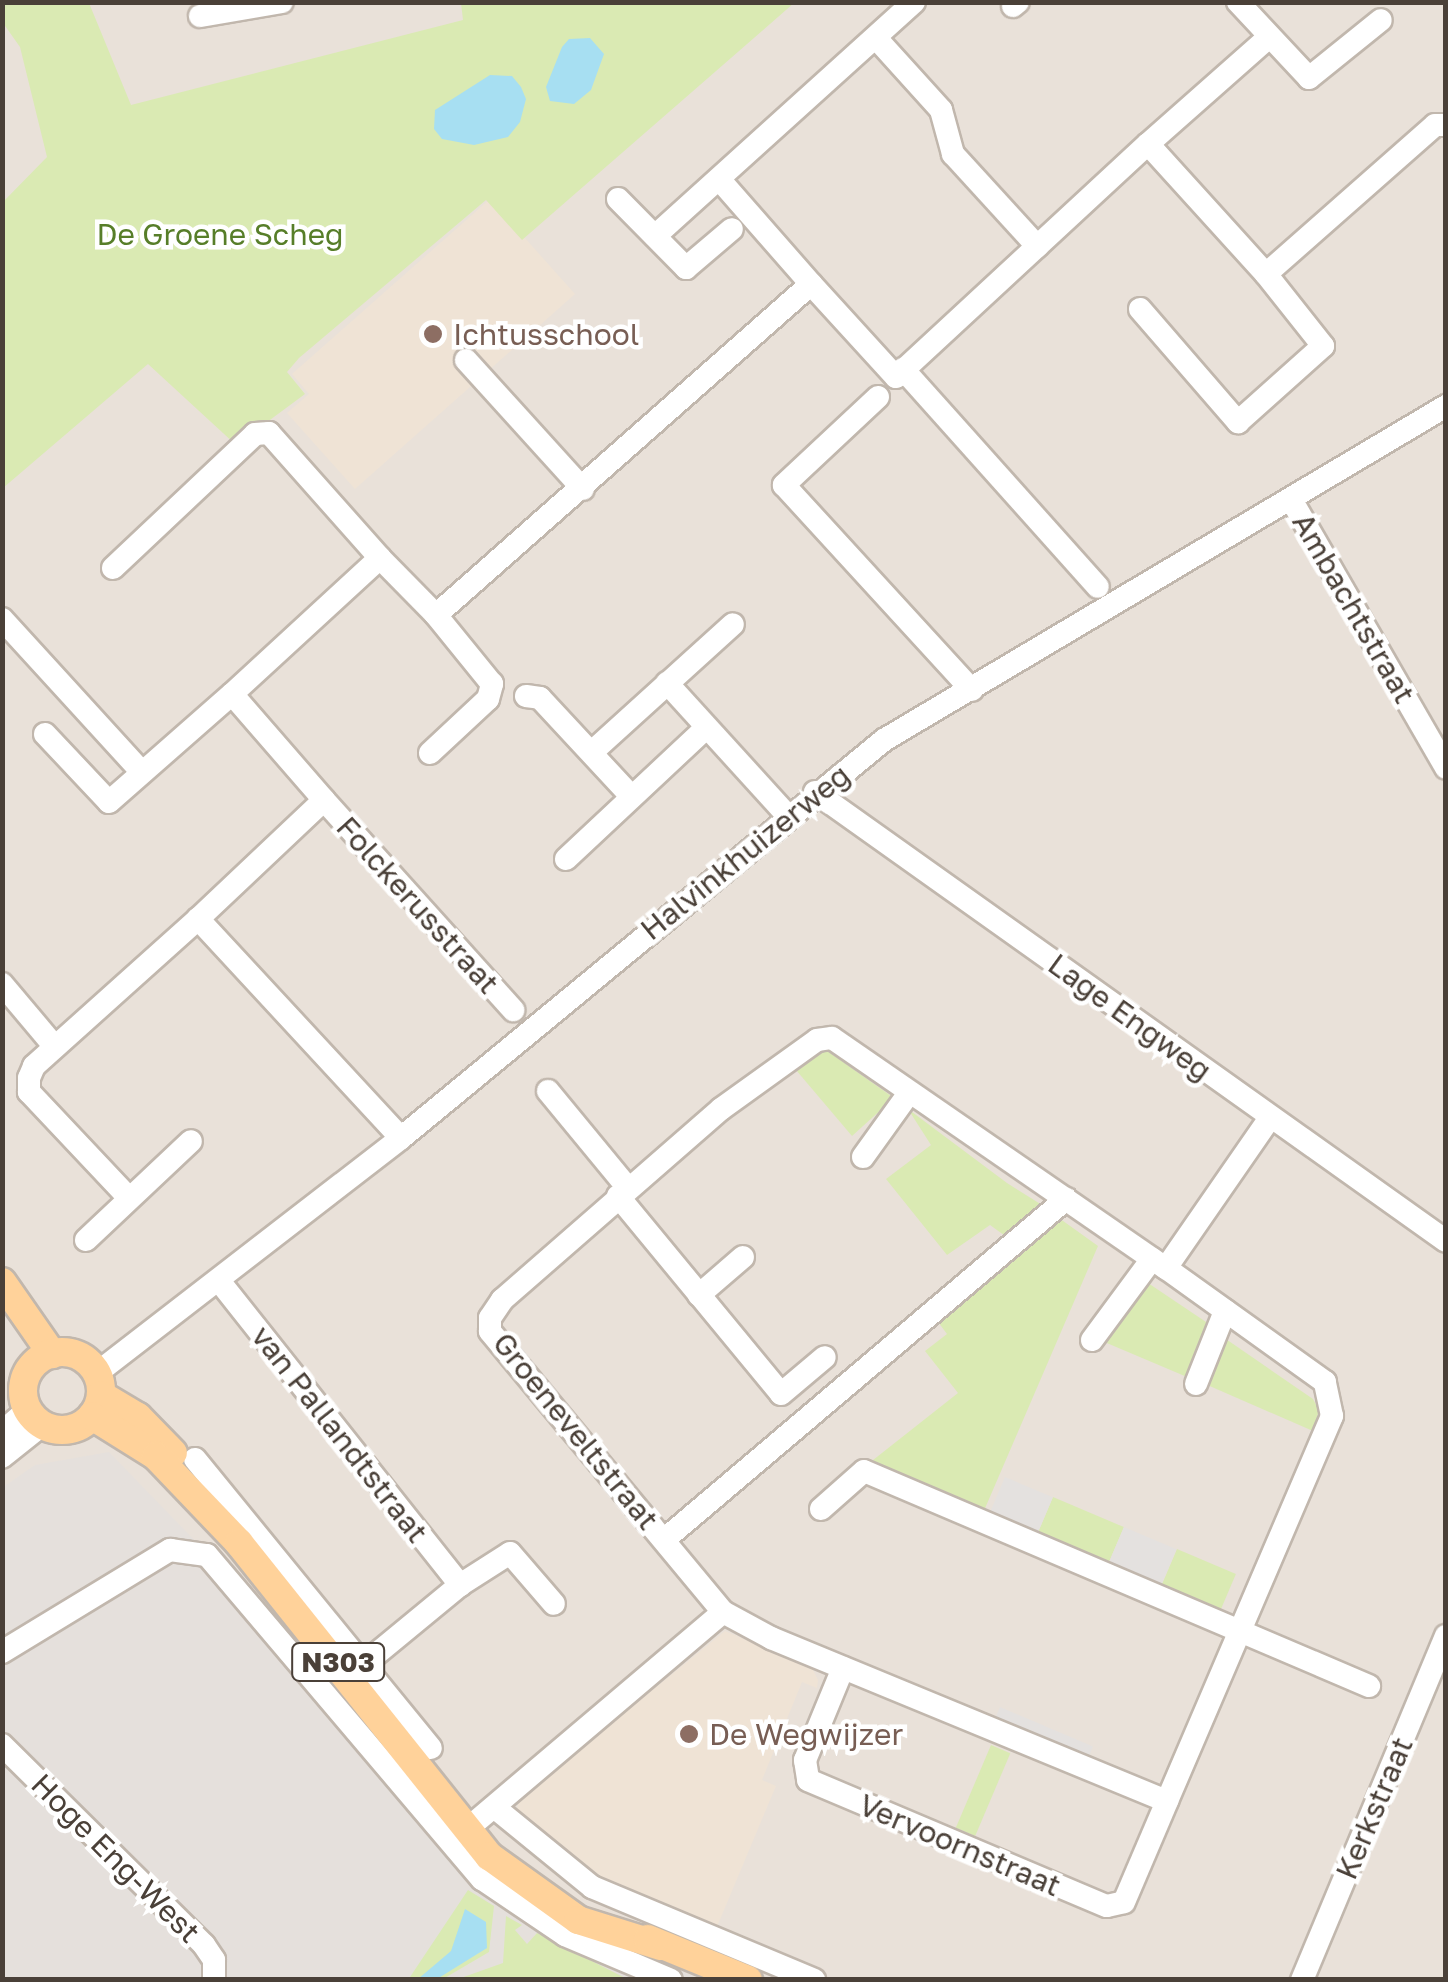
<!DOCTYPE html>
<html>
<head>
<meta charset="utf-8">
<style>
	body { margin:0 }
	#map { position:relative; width:1448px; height:1982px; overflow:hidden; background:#f5f0eb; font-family:"Golos Text",sans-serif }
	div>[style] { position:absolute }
	.residential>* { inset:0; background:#e9e1d9; transform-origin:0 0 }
	.industrial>* { inset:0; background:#e5e0dc }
	.education>* { inset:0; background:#efe3d5 }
	.green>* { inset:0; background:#daeab3; transform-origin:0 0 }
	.parking>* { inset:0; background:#e4e1df; transform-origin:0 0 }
	.water>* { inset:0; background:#a7dff2 }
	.roads { filter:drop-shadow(2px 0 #c1b7ad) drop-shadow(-2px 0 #c1b7ad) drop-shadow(0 2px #c1b7ad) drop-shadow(0 -2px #c1b7ad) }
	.minor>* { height:22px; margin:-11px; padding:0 11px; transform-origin:11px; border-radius:11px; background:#fff }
	.major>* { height:28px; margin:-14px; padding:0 14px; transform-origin:14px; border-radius:14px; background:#ffd29a }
	.major>.ring { margin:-14px; padding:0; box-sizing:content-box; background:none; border:28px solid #ffd29a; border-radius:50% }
	.dots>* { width:28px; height:28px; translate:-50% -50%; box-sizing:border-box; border:5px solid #fff; border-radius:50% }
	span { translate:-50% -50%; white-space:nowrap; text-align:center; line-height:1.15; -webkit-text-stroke:9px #fff; paint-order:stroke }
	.shield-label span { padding:2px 8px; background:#fff; border:2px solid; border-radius:8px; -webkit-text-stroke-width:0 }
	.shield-label { font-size:28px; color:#4a4038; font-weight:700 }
	.park-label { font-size:30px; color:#577e29 }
	.education-label { font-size:30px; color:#785e54 }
	.left { translate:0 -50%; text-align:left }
	.street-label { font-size:30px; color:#4a4038 }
	.frame { position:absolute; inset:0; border:5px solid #4a4038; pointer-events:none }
</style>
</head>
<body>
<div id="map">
	<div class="residential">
		<div style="left:3px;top:3px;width:1442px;height:1976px"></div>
	</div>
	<div class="industrial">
		<div style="clip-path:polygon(109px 1452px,562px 1920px,700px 1979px,3px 1979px,2px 1488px,35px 1465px)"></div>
	</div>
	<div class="education">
		<div style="clip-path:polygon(490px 199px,575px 294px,355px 489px,287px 413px,309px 394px,292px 374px)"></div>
		<div style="clip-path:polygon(725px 1631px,812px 1668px,818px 1680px,817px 1688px,802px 1682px,762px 1780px,776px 1786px,716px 1929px,591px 1873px,517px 1809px,519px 1799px)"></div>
	</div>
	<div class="green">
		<div style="clip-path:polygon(3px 3px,89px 3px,131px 105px,463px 20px,461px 3px,794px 3px,522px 240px,486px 200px,299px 358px,287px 372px,305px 394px,236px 445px,148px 364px,3px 488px,3px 202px,47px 157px,20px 47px,3px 23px)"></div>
		<div style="clip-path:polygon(826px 1050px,894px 1098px,852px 1136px,796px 1070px)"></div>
		<div style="clip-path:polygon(908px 1109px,1007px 1183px,1042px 1205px,1008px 1238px,990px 1225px,947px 1255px,886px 1179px,931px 1145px)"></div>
		<div style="clip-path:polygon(1059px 1218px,1098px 1246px,983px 1513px,868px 1464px,958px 1393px,925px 1351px,947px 1334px,935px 1318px)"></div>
		<div style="clip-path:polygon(1145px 1281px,1209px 1324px,1187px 1377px,1102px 1341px)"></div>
		<div style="clip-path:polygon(1223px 1337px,1313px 1399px,1319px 1410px,1313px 1431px,1205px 1384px)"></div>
		<div style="left:1053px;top:1497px;width:77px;height:47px;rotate:23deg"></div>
		<div style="left:1177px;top:1549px;width:64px;height:46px;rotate:23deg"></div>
		<div style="left:991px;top:1745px;width:21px;height:90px;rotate:23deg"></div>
		<div style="clip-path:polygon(468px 1890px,494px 1906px,489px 1952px,443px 1979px,408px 1980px)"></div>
		<div style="clip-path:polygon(506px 1916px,522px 1925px,515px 1930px,527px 1944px,537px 1933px,627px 1979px,458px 1979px,503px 1963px)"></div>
	</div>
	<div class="parking">
		<div style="left:1005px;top:1477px;width:52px;height:47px;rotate:23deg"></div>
		<div style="left:1124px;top:1527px;width:57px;height:46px;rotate:23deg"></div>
		<div style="left:1000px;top:1707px;width:101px;height:17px;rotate:23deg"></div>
	</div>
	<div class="water">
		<div style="clip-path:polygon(590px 38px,604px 54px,591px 90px,574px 104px,550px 101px,546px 87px,562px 47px,569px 39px)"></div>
		<div style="clip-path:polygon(490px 75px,512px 76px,521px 87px,526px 99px,520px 122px,508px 137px,474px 145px,442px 139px,434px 129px,435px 110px)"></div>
		<div style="clip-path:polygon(465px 1909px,486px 1922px,487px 1948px,437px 1979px,418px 1979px,451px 1951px)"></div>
	</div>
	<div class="roads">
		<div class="minor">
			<div style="left:1238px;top:2px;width:104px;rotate:46.9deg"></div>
			<div style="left:1309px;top:78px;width:92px;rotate:-38.9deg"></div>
			<div style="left:1013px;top:6px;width:6px;rotate:-39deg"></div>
			<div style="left:200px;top:16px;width:83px;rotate:-9.7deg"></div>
			<div style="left:876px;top:38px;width:97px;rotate:47.9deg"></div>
			<div style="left:941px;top:110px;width:46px;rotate:74.7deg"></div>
			<div style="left:953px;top:154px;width:125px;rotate:47.6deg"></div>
			<div style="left:1148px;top:144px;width:162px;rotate:-41.5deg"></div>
			<div style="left:719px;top:179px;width:140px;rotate:48.8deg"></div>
			<div style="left:618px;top:199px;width:97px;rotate:45.4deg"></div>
			<div style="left:686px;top:268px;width:60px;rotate:-40.3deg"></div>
			<div style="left:655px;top:236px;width:349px;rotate:-42.1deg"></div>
			<div style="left:1140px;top:309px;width:150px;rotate:49.1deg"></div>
			<div style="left:1238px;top:422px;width:114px;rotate:-41.8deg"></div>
			<div style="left:1323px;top:346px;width:92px;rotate:-128.4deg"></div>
			<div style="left:466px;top:360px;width:174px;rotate:47.8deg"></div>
			<div style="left:903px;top:369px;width:292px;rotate:48.2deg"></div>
			<div style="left:878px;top:397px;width:129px;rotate:136.9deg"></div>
			<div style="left:784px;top:485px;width:278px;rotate:47.5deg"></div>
			<div style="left:1292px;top:501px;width:308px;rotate:60deg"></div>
			<div style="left:113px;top:568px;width:195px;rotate:-43.3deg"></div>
			<div style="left:255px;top:434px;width:14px;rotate:-4deg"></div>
			<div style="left:269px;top:433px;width:167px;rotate:48.4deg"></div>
			<div style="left:2px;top:619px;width:206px;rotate:47.6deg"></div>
			<div style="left:667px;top:683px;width:178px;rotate:47.7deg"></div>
			<div style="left:526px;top:696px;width:14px;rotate:8deg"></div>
			<div style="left:540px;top:698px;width:134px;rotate:47.1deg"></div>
			<div style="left:45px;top:734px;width:93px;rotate:46.7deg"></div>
			<div style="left:109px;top:802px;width:164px;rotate:-41.3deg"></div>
			<div style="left:592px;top:752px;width:190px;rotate:-42.2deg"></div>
			<div style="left:430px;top:753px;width:79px;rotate:-43deg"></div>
			<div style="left:488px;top:699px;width:16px;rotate:-75deg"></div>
			<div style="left:492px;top:684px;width:89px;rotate:-129.1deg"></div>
			<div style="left:815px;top:792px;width:774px;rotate:35.43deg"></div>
			<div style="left:324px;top:800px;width:283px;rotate:48deg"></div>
			<div style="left:566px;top:859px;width:192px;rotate:-43.1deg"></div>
			<div style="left:2px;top:984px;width:82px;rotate:49.9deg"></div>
			<div style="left:548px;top:1091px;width:126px;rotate:50.5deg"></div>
			<div style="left:401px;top:1138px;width:299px;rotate:-132.8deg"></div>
			<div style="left:198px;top:919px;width:173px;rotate:-43.4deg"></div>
			<div style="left:324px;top:800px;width:140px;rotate:-131deg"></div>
			<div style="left:232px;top:694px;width:201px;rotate:-42.6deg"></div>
			<div style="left:380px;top:558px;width:80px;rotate:45.5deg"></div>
			<div style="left:436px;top:615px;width:500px;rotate:-41.43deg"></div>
			<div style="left:811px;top:284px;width:126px;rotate:47.6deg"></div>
			<div style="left:896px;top:377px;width:343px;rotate:-42.8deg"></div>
			<div style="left:1148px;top:144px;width:176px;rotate:47.8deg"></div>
			<div style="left:1266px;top:274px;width:225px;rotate:-41.4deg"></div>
			<div style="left:1435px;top:125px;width:11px"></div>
			<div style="left:863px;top:1157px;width:79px;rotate:-54.3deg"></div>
			<div style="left:618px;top:1196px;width:256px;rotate:50.5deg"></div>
			<div style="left:781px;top:1394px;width:57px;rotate:-40.1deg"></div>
			<div style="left:129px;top:1198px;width:146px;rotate:-133.3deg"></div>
			<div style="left:29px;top:1092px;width:14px;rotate:-90deg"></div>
			<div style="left:29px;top:1078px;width:13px;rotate:-67deg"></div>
			<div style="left:34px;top:1066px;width:220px;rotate:-41.9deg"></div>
			<div style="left:86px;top:1240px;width:144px;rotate:-43.3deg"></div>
			<div style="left:220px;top:1282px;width:387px;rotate:51.6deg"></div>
			<div style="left:699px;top:1295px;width:58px;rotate:-40.8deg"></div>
			<div style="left:1092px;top:1340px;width:101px;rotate:-53.5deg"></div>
			<div style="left:97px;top:1373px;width:384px;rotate:-37.7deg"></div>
			<div style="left:401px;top:1138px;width:626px;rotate:-39.49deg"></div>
			<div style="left:884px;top:740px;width:654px;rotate:-30.72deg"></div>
			<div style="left:1196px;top:1384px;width:79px;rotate:-68.3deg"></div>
			<div style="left:2px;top:1432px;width:33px;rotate:-41deg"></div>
			<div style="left:2px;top:1457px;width:51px;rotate:-38.7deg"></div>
			<div style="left:195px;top:1459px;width:373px;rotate:50.8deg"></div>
			<div style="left:821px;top:1509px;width:57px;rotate:-41.5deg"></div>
			<div style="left:864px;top:1471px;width:549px;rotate:23.06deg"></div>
			<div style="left:665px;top:1539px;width:526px;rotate:-40.29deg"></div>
			<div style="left:723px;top:1612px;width:55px;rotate:28.4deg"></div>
			<div style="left:771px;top:1638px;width:428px;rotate:22.4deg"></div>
			<div style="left:1167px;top:1801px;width:419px;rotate:-66.8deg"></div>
			<div style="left:1332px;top:1416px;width:35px;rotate:-102deg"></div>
			<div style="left:1325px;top:1382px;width:196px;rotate:-144.4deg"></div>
			<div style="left:1166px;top:1268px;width:183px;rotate:-55.3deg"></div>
			<div style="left:2px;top:1652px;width:197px;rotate:-31.3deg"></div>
			<div style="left:170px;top:1550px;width:37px;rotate:8deg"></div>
			<div style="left:207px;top:1555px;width:425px;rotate:49.7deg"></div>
			<div style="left:482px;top:1879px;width:100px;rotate:34deg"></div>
			<div style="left:565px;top:1935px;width:115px;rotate:23deg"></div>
			<div style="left:843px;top:1668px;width:100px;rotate:112.4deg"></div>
			<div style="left:805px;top:1760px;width:20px;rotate:81deg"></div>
			<div style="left:808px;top:1780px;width:324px;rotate:22.9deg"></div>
			<div style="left:1107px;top:1906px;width:17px;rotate:-13deg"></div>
			<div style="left:1124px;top:1902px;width:110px;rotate:-66.9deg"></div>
			<div style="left:352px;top:1674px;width:140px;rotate:-39.5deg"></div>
			<div style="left:460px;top:1585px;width:59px;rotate:-32.6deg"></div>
			<div style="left:510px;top:1553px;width:67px;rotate:49.2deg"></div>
			<div style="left:2px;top:1745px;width:284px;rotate:44.7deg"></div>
			<div style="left:204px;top:1945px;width:18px;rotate:56deg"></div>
			<div style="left:214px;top:1960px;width:20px;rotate:90deg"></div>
			<div style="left:494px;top:1807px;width:127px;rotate:39.2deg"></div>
			<div style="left:592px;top:1887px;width:241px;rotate:22.7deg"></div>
			<div style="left:466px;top:1830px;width:337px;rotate:-40.3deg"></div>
			<div style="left:723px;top:1612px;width:365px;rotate:-129.7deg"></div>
			<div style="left:490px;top:1331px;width:13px;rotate:-90deg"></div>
			<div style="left:490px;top:1318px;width:22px;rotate:-56deg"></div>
			<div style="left:502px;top:1300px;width:291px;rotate:-41.1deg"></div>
			<div style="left:721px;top:1109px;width:118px;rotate:-35.7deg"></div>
			<div style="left:817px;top:1040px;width:15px;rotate:-8deg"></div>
			<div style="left:832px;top:1038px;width:406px;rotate:34.6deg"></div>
			<div style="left:1302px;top:1980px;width:373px;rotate:-67.3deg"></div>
		</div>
		<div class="major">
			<div style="left:2px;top:1282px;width:88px;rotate:55.2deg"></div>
			<div class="ring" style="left:23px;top:1352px;width:50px;height:50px"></div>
			<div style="left:101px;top:1395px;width:43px;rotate:30.7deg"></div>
			<div style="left:138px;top:1417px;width:50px;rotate:45.8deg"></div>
			<div style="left:92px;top:1416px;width:75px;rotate:32deg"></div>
			<div style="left:156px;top:1456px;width:120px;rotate:46.3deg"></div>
			<div style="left:239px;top:1543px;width:401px;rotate:51.4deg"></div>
			<div style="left:489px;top:1856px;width:110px;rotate:35.7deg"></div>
			<div style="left:578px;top:1920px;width:87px;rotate:17.4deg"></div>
			<div style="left:648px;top:1939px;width:108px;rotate:22.3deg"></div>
		</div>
	</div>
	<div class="dots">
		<div style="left:433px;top:334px;background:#8d6e63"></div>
		<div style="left:689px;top:1734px;background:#8d6e63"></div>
	</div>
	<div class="shield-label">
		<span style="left:338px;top:1662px">N303</span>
	</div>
	<div class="park-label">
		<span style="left:220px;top:234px">De Groene Scheg</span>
	</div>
	<div class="education-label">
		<span class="left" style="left:453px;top:334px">Ichtusschool</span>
		<span class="left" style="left:709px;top:1734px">De Wegwijzer</span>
	</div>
	<div class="street-label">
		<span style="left:1354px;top:608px;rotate:60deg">Ambachtstraat</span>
		<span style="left:745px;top:852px;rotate:-39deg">Halvinkhuizerweg</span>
		<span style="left:418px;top:905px;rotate:48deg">Folckerusstraat</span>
		<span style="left:1130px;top:1017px;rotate:36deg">Lage Engweg</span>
		<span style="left:576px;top:1431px;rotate:51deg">Groeneveltstraat</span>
		<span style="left:340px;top:1434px;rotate:52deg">van Pallandtstraat</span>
		<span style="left:1374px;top:1808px;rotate:-67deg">Kerkstraat</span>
		<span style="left:960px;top:1845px;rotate:23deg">Vervoornstraat</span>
		<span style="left:116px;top:1858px;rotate:45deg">Hoge Eng-West</span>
	</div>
	<div class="frame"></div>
</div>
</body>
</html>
